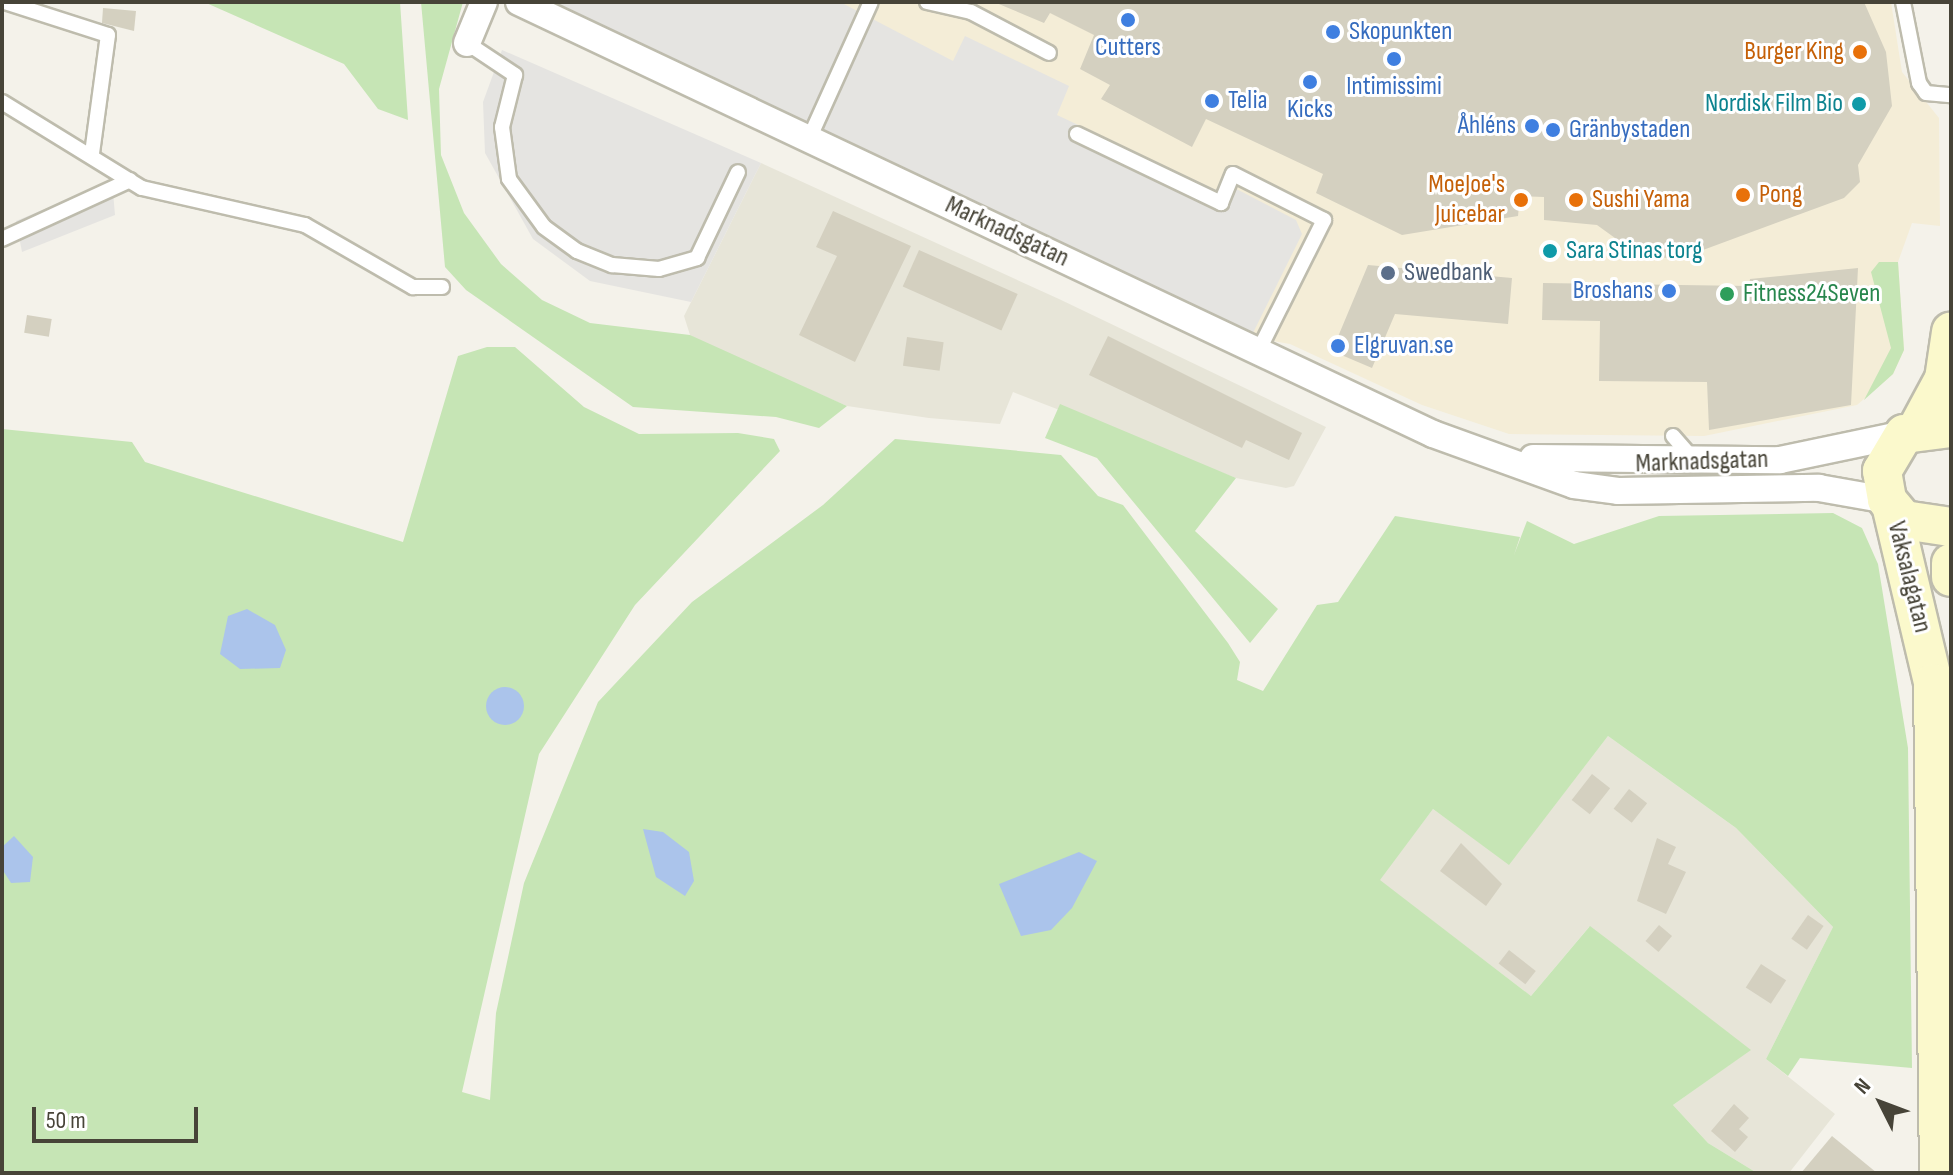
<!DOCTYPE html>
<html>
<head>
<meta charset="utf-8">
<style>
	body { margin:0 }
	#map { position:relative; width:1953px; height:1175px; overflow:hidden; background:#f4f2ea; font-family:"Sofia Sans Condensed",sans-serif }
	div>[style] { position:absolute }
	.residential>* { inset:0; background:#e7e5d8 }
	.commercial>* { inset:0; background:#f4edd7 }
	.green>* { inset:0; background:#c6e5b5 }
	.parking>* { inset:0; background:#e5e4e1 }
	.water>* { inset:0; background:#abc4eb }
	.round { border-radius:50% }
	.building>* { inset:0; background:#d4d0c0; transform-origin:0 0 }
	.roads { filter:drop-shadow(2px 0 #bebcad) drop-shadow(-2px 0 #bebcad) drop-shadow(0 2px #bebcad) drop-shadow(0 -2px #bebcad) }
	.lane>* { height:14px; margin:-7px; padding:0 7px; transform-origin:7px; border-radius:7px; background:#fff }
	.street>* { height:26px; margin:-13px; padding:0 13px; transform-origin:13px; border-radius:13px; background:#fff }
	.secondary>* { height:38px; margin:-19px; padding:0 19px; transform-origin:19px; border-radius:19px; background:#fbf9cc }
	.dots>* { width:22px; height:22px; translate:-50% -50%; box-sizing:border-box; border:4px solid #fff; border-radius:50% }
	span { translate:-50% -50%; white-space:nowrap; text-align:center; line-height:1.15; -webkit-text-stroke:6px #fff; paint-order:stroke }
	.shop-label { font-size:26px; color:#366cbe }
	.left { translate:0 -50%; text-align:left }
	.right { translate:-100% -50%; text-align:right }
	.food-label { font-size:26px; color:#c56008 }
	.culture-label { font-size:26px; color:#0d838f }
	.street-label { font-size:26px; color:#474438 }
	.service-label { font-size:26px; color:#4e5e75 }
	.leisure-label { font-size:26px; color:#27864d }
	.frame { position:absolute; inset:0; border:4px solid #474438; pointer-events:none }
	.north { position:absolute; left:1841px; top:1063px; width:80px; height:80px; -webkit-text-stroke:6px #fff; paint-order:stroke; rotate:312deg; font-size:22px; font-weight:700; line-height:32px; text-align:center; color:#474438 }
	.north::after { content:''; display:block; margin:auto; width:28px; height:36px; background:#474438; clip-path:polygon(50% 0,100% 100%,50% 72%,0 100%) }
	.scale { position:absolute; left:32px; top:1107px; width:166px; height:36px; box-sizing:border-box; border:4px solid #474438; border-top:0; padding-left:10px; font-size:24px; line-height:28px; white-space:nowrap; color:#474438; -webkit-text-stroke:6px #fff; paint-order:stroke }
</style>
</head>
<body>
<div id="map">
	<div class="residential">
		<div style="clip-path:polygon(761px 163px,1059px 299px,1326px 427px,1294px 486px,1286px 488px,1236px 478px,1013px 392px,1000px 424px,929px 418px,847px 406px,707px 345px,690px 335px,684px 316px)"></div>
		<div style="clip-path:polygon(1608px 736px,1736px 828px,1833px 927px,1766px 1059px,1835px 1114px,1789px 1173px,1757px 1173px,1708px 1143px,1673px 1105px,1750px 1050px,1623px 951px,1589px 927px,1531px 996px,1379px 880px,1433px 809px,1509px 864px)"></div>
	</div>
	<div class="commercial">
		<div style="clip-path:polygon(543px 2px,1891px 2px,1902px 72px,1939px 118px,1940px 226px,1912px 223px,1898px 262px,1904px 350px,1893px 374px,1857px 405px,1704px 436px,1509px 434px,1422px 405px,1290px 344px,1251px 337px)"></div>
	</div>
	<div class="green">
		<div style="clip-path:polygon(204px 2px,400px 2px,408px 120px,378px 109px,344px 64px)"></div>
		<div style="clip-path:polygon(421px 2px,463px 2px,439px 89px,441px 155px,464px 213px,501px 264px,542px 300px,590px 323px,690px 335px,847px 406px,819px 428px,776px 417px,633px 407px,466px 290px,445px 267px)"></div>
		<div style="clip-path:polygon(1879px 262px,1898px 262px,1904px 350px,1893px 374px,1864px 400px,1891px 348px,1871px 272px)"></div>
		<div style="clip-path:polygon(487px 347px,515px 347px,584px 407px,639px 434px,738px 433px,774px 439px,780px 451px,635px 605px,539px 754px,462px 1092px,490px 1100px,496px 1013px,524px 883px,598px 702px,692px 602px,823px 505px,895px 439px,1061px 455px,1098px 496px,1123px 505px,1228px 643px,1240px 662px,1237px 680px,1263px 691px,1317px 605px,1338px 602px,1395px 516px,1520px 537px,1514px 555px,1527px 521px,1574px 544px,1659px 516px,1833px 513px,1862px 528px,1878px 564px,1908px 748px,1912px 1068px,1800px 1058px,1788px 1076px,1766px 1059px,1833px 927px,1736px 828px,1608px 736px,1509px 865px,1433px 809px,1380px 880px,1531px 996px,1590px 926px,1623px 951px,1751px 1050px,1673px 1105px,1708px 1143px,1757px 1173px,2px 1173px,2px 429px,132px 442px,145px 462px,403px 542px,458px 356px)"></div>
		<div style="clip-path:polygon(1060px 404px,1236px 478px,1195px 531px,1278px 609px,1250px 643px,1097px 458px,1045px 438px)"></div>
	</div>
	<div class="parking">
		<div style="clip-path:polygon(543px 2px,840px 2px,953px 61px,965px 36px,1069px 86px,1057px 115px,1216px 190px,1221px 181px,1296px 220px,1302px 234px,1251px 337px)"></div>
		<div style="clip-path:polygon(502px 50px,761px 163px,691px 302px,590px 281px,533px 239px,485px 153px,483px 102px)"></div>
		<div style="clip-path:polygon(112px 181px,115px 215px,22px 252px,16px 221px)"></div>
	</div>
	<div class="water">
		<div style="clip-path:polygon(247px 609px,275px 625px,286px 650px,280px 668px,240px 669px,220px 654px,228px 616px)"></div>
		<div class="round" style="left:486px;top:687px;width:38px;height:38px"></div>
		<div style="clip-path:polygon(643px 829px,663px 832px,689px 852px,694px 881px,685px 896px,656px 877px)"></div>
		<div style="clip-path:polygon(14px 836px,33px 857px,30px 882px,11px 883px,2px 869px,2px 847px)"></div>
		<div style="clip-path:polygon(1079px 852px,1097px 861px,1072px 908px,1051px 930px,1021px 936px,999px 884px)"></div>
	</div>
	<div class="building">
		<div style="clip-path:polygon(994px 2px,1864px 2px,1886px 52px,1892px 106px,1858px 165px,1860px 182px,1844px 198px,1676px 260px,1633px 251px,1597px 225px,1544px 220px,1544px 197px,1520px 196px,1518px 216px,1402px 235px,1316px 193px,1323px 174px,1206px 119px,1192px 147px,1101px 99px,1110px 85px,1080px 69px,1094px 35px,1050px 13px,1044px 23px)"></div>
		<div style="clip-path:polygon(103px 8px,136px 11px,134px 31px,102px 23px)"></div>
		<div style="clip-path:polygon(833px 211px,911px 246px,855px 362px,799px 335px,837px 256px,816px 247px)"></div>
		<div style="left:919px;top:250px;width:108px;height:40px;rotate:24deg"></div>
		<div style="clip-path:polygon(1368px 265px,1512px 278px,1508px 324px,1395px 314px,1372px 368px,1332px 351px)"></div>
		<div style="clip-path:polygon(1858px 268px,1851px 405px,1709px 430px,1707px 382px,1599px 381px,1600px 321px,1542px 320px,1543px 283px,1749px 286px,1750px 279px)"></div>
		<div style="left:27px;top:315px;width:25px;height:18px;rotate:9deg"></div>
		<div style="clip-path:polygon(1108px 336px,1302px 433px,1289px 460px,1246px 440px,1242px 448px,1089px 375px)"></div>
		<div style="left:907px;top:337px;width:37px;height:29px;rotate:8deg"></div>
		<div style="left:1592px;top:774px;width:23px;height:33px;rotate:38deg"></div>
		<div style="left:1629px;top:789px;width:23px;height:25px;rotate:38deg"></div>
		<div style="clip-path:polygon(1657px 838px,1676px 847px,1668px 864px,1686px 872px,1666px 914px,1637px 901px)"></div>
		<div style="clip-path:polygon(1461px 843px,1502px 884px,1486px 906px,1440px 871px)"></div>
		<div style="left:1808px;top:915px;width:19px;height:29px;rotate:35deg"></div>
		<div style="left:1659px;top:925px;width:17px;height:21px;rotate:40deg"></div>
		<div style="left:1509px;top:950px;width:34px;height:17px;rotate:38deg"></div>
		<div style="left:1761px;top:964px;width:30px;height:28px;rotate:33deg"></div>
		<div style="clip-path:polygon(1734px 1104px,1749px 1118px,1739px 1129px,1748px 1137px,1735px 1152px,1711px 1131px)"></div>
		<div style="clip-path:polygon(1832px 1136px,1877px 1173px,1801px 1173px)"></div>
	</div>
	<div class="roads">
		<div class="lane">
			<div style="left:5px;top:2px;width:108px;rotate:17.8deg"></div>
			<div style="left:108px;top:35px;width:120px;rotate:97.7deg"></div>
			<div style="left:927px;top:2px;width:45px;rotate:12.8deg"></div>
			<div style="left:971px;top:12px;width:88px;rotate:27.7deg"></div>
			<div style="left:1903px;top:2px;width:83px;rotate:78.8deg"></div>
			<div style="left:1919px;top:83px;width:12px;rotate:55deg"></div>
			<div style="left:1926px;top:93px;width:25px;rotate:5deg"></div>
			<div style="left:467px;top:43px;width:58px;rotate:33.7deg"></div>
			<div style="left:515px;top:75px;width:54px;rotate:104deg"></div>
			<div style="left:502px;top:127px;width:52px;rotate:82.3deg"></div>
			<div style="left:509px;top:179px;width:59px;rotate:53.9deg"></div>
			<div style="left:544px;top:227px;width:41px;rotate:36deg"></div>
			<div style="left:577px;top:251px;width:38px;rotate:22deg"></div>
			<div style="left:612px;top:265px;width:47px;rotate:4.9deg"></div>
			<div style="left:659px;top:269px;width:40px;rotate:-16deg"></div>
			<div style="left:697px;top:258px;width:95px;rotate:-64.5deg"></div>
			<div style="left:2px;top:102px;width:164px;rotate:31.6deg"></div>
			<div style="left:142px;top:188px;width:167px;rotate:12.8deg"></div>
			<div style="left:305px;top:225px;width:125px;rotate:29.9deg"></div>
			<div style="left:413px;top:287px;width:29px"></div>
			<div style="left:1077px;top:134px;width:160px;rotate:25.6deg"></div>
			<div style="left:1221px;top:203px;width:31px;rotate:-68deg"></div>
			<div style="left:1233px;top:174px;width:102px;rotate:26.8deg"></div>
			<div style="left:1324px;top:220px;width:148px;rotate:116.6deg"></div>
			<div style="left:809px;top:139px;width:150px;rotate:-65.7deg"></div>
			<div style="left:2px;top:239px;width:141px;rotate:-24.7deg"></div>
			<div style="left:1673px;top:436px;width:29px;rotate:49deg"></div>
		</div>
		<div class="street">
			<div style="left:519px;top:2px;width:1011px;rotate:25.3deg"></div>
			<div style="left:1433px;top:434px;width:150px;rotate:19.9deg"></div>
			<div style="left:1574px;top:485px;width:44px;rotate:7.8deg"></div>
			<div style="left:1618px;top:491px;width:201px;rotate:-0.9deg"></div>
			<div style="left:1819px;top:488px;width:69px;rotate:10deg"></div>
			<div style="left:467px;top:43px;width:44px;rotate:-67.5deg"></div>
			<div style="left:1533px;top:458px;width:247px;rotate:0.5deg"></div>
			<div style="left:1780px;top:460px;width:127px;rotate:-11.8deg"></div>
		</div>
		<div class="secondary">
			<div style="left:1918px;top:427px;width:55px;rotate:-61.6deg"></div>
			<div style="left:1944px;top:379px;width:48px;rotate:-81.5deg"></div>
			<div style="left:1951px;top:428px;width:47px;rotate:172.7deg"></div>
			<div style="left:1904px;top:434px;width:43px;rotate:120.7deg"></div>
			<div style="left:1882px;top:471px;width:29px;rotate:80deg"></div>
			<div style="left:1887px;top:500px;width:26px;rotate:50deg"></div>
			<div style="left:1904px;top:520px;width:48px;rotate:8.5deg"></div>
			<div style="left:1892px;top:509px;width:179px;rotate:76.7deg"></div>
			<div style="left:1933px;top:683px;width:490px;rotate:89.3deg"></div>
			<div style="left:1951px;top:563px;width:14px;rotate:90deg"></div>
		</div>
	</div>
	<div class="dots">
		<div style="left:1128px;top:20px;background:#3f7fe0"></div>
		<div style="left:1333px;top:32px;background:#3f7fe0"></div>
		<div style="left:1860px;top:52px;background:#e8710a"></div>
		<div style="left:1394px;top:59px;background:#3f7fe0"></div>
		<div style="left:1310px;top:82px;background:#3f7fe0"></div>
		<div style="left:1212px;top:101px;background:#3f7fe0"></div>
		<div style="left:1859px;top:104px;background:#0f9aa8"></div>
		<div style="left:1532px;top:126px;background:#3f7fe0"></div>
		<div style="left:1553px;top:130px;background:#3f7fe0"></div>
		<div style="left:1743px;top:195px;background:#e8710a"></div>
		<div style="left:1521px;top:200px;background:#e8710a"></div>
		<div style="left:1576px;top:200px;background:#e8710a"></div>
		<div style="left:1550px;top:251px;background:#0f9aa8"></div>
		<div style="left:1388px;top:273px;background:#5c6f8a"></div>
		<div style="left:1669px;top:291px;background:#3f7fe0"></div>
		<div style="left:1727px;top:294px;background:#2e9e5b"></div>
		<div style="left:1338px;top:346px;background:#3f7fe0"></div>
	</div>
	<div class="shop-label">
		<span class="left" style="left:1349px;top:32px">Skopunkten</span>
		<span style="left:1128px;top:48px">Cutters</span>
		<span style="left:1394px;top:87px">Intimissimi</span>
		<span class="left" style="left:1228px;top:101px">Telia</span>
		<span style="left:1310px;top:110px">Kicks</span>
		<span class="right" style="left:1516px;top:126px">Åhléns</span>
		<span class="left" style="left:1569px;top:130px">Gränbystaden</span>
		<span class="right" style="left:1653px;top:291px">Broshans</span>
		<span class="left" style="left:1354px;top:346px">Elgruvan.se</span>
	</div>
	<div class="food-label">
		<span class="right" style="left:1844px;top:52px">Burger King</span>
		<span class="right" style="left:1505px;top:200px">MoeJoe's<br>Juicebar</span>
		<span class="left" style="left:1759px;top:195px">Pong</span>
		<span class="left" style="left:1592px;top:200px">Sushi Yama</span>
	</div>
	<div class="culture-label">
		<span class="right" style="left:1843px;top:104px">Nordisk Film Bio</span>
		<span class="left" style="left:1566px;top:251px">Sara Stinas torg</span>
	</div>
	<div class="street-label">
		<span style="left:1007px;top:232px;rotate:25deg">Marknadsgatan</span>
		<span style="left:1702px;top:462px;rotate:-2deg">Marknadsgatan</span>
		<span style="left:1909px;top:577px;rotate:76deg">Vaksalagatan</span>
	</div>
	<div class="service-label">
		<span class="left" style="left:1404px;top:273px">Swedbank</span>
	</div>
	<div class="leisure-label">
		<span class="left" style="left:1743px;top:294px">Fitness24Seven</span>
	</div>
	<div class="frame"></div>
	<div class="north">N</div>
	<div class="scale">50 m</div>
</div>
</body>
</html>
